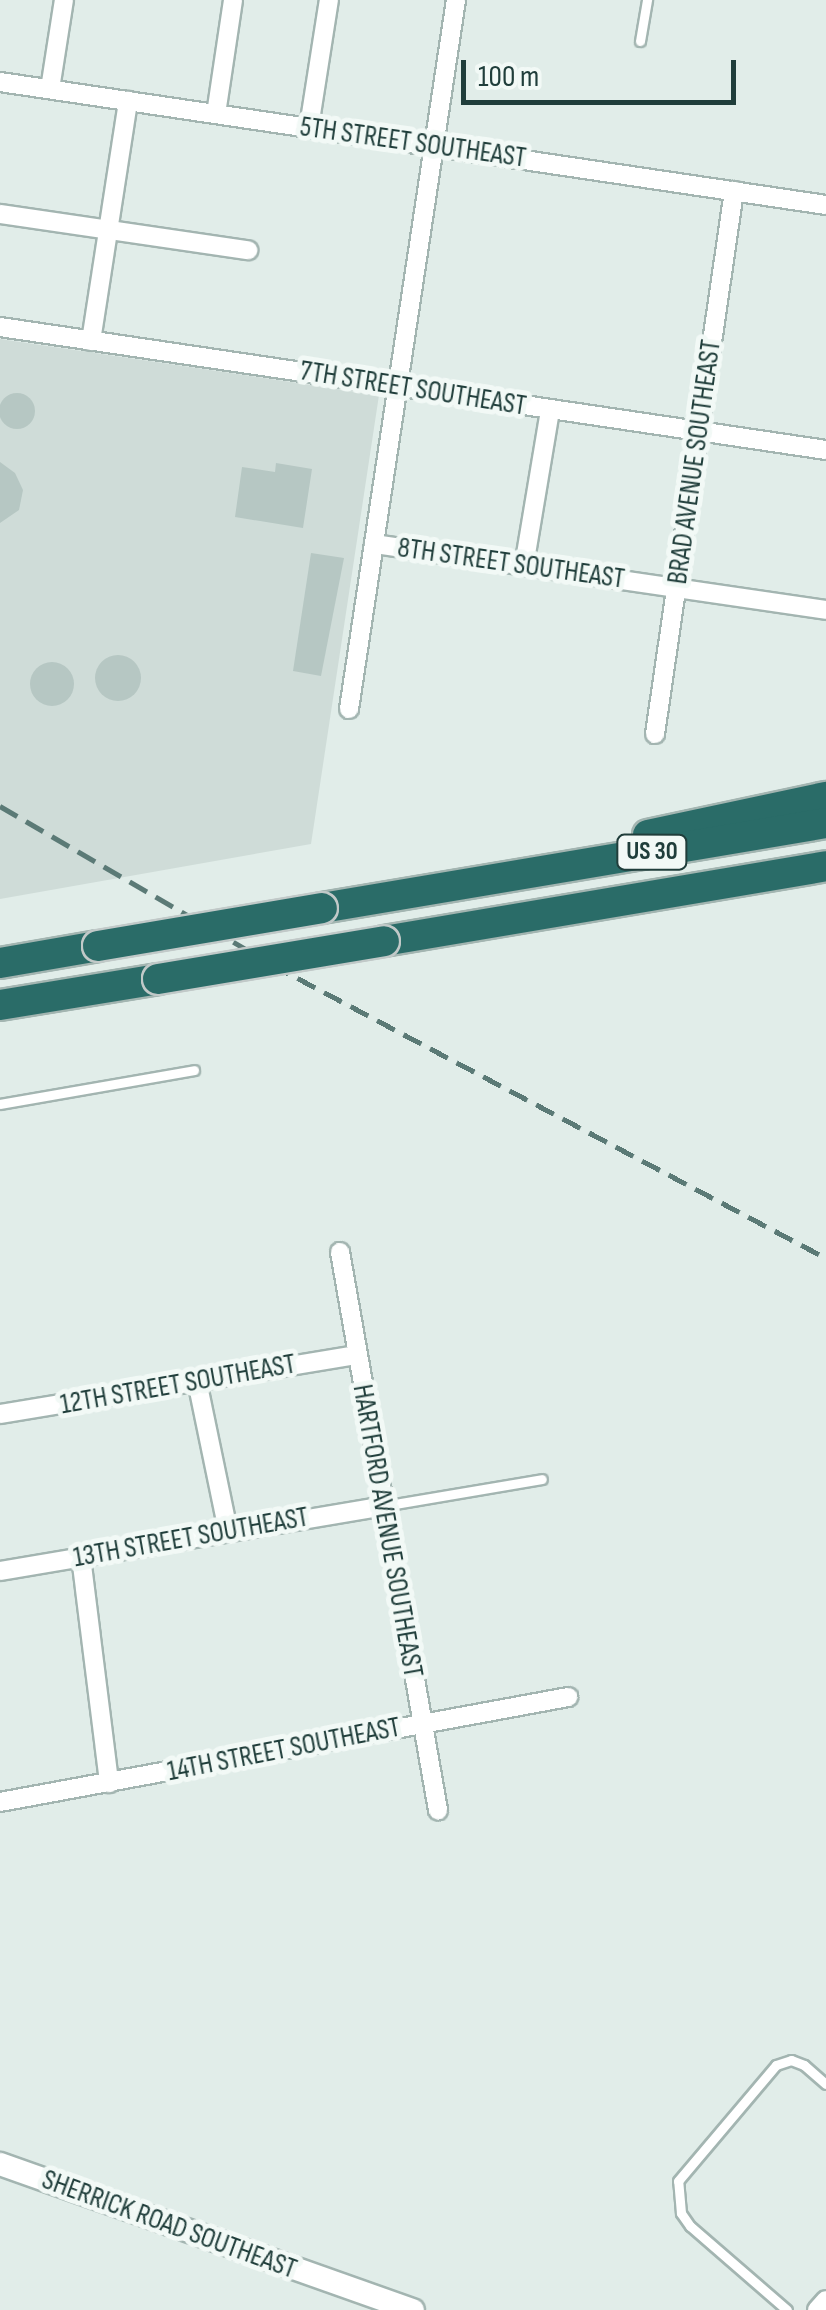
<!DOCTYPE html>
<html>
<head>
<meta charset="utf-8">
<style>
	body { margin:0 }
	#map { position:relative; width:826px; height:2310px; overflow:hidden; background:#e1ede9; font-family:"Sofia Sans Condensed",sans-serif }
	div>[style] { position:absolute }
	.built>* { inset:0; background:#cfdcd8 }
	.building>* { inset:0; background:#b6c7c3 }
	.round { border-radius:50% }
	.roads { filter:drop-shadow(2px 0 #a3b5b1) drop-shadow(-2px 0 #a3b5b1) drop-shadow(0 2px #a3b5b1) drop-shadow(0 -2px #a3b5b1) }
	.service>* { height:9px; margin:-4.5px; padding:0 4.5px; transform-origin:4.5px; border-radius:4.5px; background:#fff }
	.minor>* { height:18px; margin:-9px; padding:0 9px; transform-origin:9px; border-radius:9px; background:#fff }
	.tertiary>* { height:22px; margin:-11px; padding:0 11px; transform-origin:11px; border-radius:11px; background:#fff }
	.motorway>* { height:30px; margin:-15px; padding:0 15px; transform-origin:15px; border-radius:15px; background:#2a6c68 }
	.rail>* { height:5px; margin-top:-2.5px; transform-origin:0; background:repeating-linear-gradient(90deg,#5b7a76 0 20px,transparent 0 30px) }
	.bridges { filter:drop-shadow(2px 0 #c1c9c8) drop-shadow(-2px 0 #c1c9c8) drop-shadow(0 2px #c1c9c8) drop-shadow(0 -2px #c1c9c8) }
	.motorway-bridge>* { height:30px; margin:-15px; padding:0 15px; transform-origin:15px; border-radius:15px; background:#2a6c68 }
	span { translate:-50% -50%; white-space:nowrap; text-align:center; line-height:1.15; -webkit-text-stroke:10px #f2f9f6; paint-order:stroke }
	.shield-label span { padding:2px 8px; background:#f2f9f6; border:2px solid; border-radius:8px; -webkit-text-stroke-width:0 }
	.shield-label { font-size:25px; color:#203e3b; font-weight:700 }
	.street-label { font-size:28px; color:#203e3b }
	.scale { position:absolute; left:461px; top:60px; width:275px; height:45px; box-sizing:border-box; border:5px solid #203e3b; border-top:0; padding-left:12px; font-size:30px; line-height:35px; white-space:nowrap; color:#203e3b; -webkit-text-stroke:8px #f2f9f6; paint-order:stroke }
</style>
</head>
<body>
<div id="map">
	<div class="built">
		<div style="clip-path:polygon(0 339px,379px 395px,311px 844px,0 899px)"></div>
	</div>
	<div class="building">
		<div class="round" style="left:-1px;top:393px;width:36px;height:36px"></div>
		<div style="clip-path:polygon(0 462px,15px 473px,23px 490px,19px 510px,0 523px)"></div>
		<div style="clip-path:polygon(276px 463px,312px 469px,303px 528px,235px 517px,242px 467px,275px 472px)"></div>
		<div style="clip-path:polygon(311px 553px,344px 558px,321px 676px,293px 671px)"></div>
		<div class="round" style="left:95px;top:655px;width:46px;height:46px"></div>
		<div class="round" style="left:30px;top:662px;width:44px;height:44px"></div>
	</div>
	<div class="roads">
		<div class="service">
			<div style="left:640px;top:41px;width:42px;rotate:-80.3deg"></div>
			<div style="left:0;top:1104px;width:197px;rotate:-9.9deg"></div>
			<div style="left:383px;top:1506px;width:161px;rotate:-9.6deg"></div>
			<div style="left:787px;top:2310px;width:128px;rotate:-139.1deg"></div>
			<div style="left:690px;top:2226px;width:16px;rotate:-125deg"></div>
			<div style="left:681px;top:2213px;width:32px;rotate:-95deg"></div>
			<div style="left:678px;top:2181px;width:152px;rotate:-49.8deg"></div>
			<div style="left:776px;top:2065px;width:16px;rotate:-18deg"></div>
			<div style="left:791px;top:2060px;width:14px;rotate:21deg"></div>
			<div style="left:804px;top:2065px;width:29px;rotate:41deg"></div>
		</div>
		<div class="minor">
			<div style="left:0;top:82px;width:835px;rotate:8.47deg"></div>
			<div style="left:50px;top:89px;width:90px;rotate:-81.1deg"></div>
			<div style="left:216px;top:114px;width:115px;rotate:-81.5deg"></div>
			<div style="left:309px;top:127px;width:129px;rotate:-81.1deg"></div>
			<div style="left:0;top:214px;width:251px;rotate:8.3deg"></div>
			<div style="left:0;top:327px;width:835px;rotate:8.47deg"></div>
			<div style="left:91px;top:341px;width:243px;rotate:-81.2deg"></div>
			<div style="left:374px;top:544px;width:457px;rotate:8.3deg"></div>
			<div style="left:524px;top:566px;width:158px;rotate:-80.5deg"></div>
			<div style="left:349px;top:709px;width:717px;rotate:-81.42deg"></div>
			<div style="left:655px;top:734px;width:549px;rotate:-81.72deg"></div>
			<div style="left:340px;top:1252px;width:567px;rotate:80.04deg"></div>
			<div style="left:197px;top:1381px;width:153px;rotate:78.3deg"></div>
			<div style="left:0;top:1414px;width:362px;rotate:-9.4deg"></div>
			<div style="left:81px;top:1557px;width:228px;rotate:82.9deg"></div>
			<div style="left:0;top:1571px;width:388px;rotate:-9.6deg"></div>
			<div style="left:0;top:1802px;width:578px;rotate:-10.47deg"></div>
			<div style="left:817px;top:2310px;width:13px;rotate:-48deg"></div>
		</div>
		<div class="tertiary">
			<div style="left:0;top:2164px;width:438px;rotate:19.5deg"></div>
		</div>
		<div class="motorway">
			<div style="left:648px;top:835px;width:182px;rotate:-12.1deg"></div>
			<div style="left:322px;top:908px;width:511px;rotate:-9.57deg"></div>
			<div style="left:384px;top:941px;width:448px;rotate:-9.6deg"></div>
			<div style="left:0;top:963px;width:99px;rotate:-9.8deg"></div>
			<div style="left:0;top:1005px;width:160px;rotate:-9.3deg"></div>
		</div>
	</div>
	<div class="rail">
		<div style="left:0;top:806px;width:314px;rotate:30.2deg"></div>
		<div style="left:271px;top:964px;width:628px;rotate:27.91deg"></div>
	</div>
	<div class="bridges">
		<div class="motorway-bridge">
			<div style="left:98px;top:946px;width:227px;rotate:-9.6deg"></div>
			<div style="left:158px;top:979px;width:229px;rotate:-9.5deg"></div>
		</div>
	</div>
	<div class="shield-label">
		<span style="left:652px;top:852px">US 30</span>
	</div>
	<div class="street-label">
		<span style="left:413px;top:143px;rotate:8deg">5TH STREET SOUTHEAST</span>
		<span style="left:413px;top:389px;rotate:9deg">7TH STREET SOUTHEAST</span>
		<span style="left:695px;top:462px;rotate:-82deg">BRAD AVENUE SOUTHEAST</span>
		<span style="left:511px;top:564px;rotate:8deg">8TH STREET SOUTHEAST</span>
		<span style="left:178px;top:1385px;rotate:-10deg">12TH STREET SOUTHEAST</span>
		<span style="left:387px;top:1531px;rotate:80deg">HARTFORD AVENUE SOUTHEAST</span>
		<span style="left:191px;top:1538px;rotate:-10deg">13TH STREET SOUTHEAST</span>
		<span style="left:284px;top:1750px;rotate:-11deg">14TH STREET SOUTHEAST</span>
		<span style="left:169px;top:2225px;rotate:20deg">SHERRICK ROAD SOUTHEAST</span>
	</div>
	<div class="scale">100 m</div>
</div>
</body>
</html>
